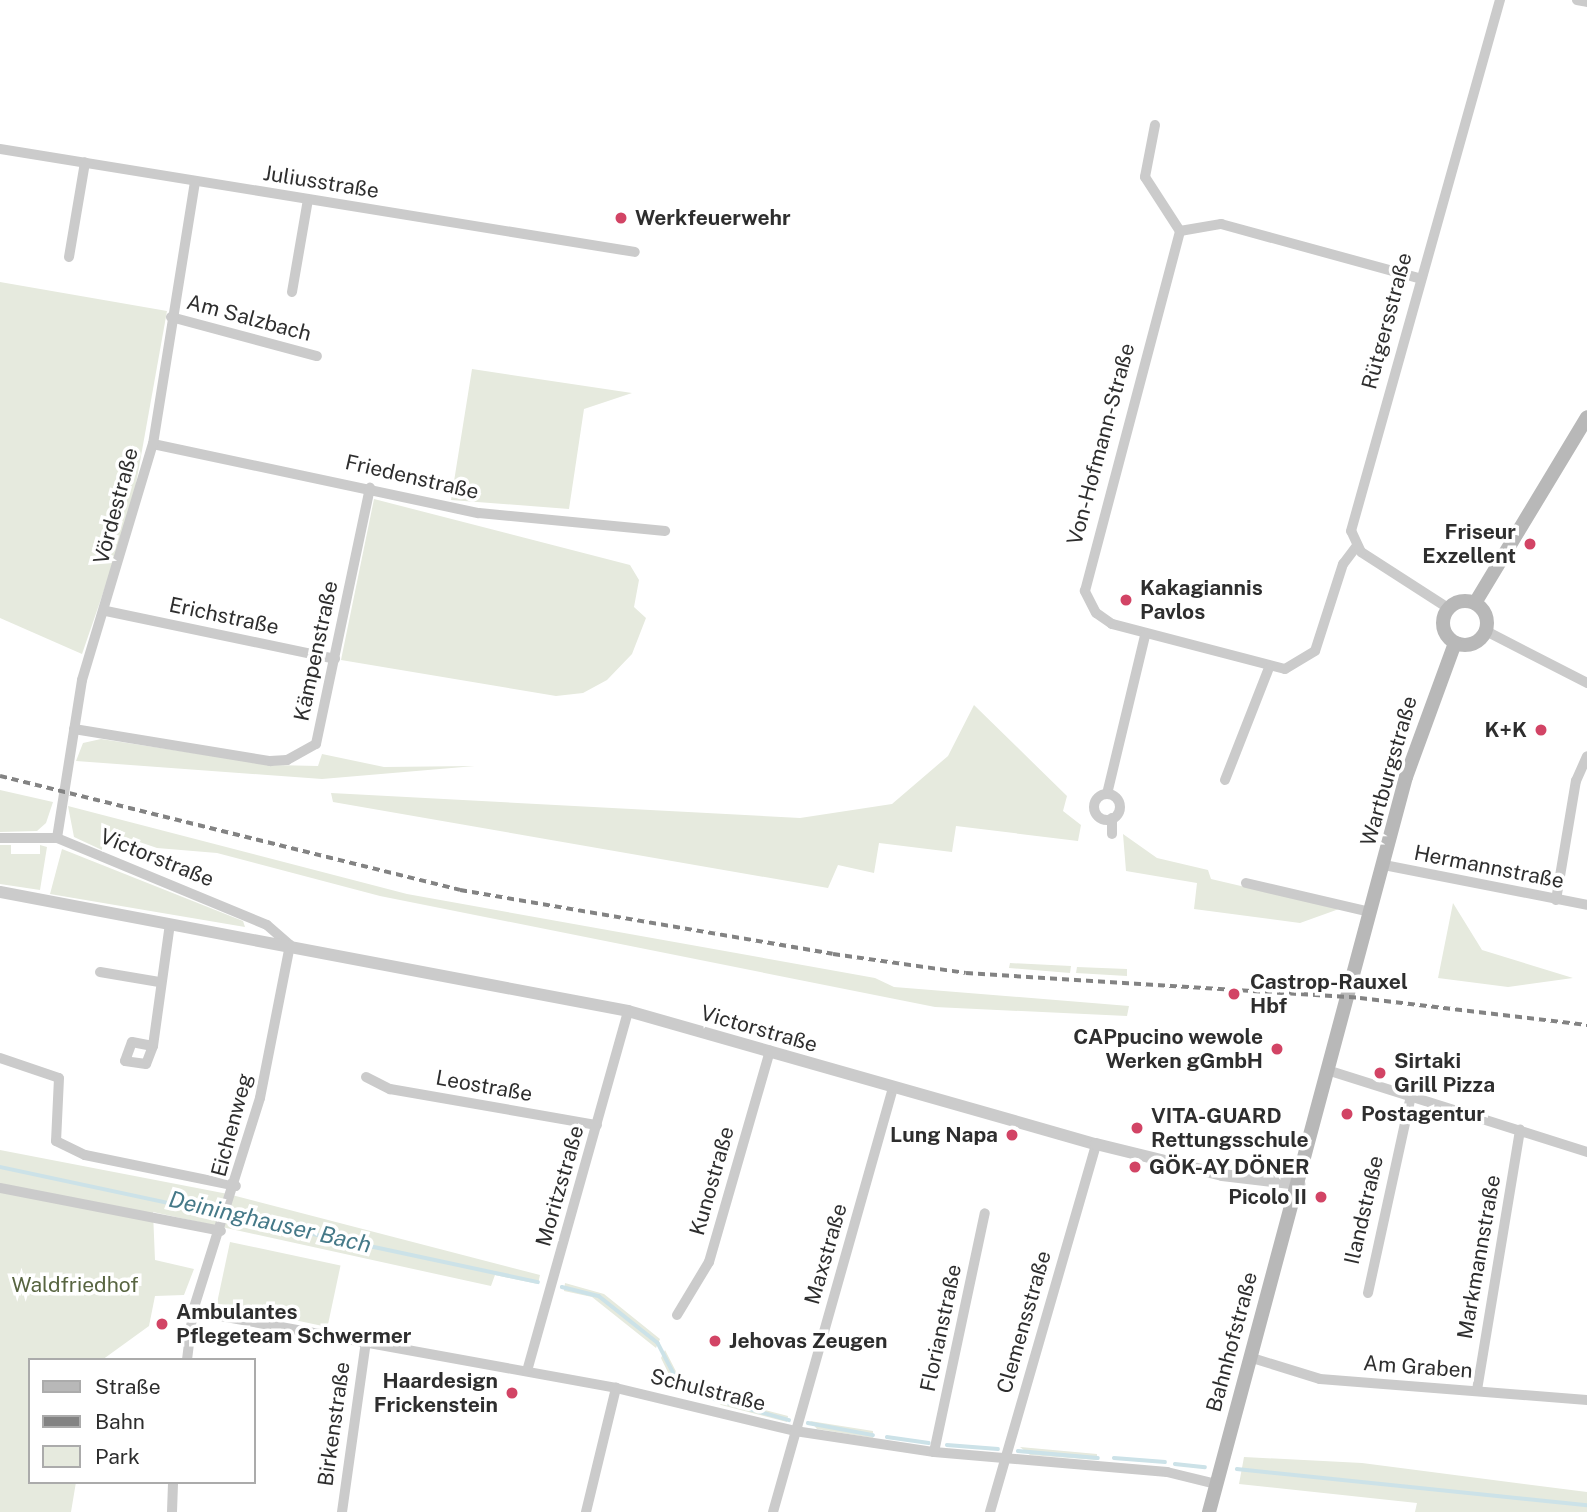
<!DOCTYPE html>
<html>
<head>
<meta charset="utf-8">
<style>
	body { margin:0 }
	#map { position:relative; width:1587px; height:1512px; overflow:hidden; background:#fff; font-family:"Public Sans",sans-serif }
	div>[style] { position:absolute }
	.green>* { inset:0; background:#e6eade; transform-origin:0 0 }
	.stream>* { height:3.5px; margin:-1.75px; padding:0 1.75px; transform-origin:1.75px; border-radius:1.75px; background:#cce2e8 }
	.minor>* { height:10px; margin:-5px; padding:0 5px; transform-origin:5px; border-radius:5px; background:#cbcbcb }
	.minor>.ring { margin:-5px; padding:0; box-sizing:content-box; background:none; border:10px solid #cbcbcb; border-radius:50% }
	.tertiary>* { height:12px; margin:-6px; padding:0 6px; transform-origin:6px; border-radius:6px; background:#cbcbcb }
	.secondary>* { height:14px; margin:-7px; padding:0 7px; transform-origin:7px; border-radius:7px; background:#b8b8b8 }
	.secondary>.ring { margin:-7px; padding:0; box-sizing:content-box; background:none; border:14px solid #b8b8b8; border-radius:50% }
	.rail>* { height:3.5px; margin-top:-1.75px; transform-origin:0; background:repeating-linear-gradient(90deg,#838383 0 7px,transparent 0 12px) }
	.dots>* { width:19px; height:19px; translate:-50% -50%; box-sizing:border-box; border:4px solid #fff; border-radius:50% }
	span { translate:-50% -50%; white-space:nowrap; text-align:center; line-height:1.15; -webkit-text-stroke:7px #fff; paint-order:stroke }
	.street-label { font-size:21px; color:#2e2e2e }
	.poi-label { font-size:21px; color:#2e2e2e; font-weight:700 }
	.left { translate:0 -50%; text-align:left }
	.right { translate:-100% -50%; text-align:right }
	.park-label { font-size:21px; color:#586541 }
	.water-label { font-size:23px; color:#457988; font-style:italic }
	.legend { position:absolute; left:28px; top:1358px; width:228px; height:126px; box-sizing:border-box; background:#fff; border:2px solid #ababab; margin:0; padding:9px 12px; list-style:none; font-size:21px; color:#2e2e2e }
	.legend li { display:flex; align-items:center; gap:14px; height:35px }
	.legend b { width:35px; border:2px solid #ababab }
</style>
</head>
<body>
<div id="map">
	<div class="green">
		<div style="clip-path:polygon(0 282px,167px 311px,131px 512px,82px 654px,0 618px)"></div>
		<div style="clip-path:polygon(472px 369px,632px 393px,584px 409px,569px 509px,451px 500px)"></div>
		<div style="clip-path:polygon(374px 499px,630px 565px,639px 580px,634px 607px,646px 618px,632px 654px,607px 680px,583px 693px,556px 696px,341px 660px)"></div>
		<div style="clip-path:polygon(974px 705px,1067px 796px,1063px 811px,1081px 825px,1078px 841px,956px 826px,952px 852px,879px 843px,874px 873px,838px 865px,828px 888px,333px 802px,331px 793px,800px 818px,892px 804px,948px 756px)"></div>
		<div style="clip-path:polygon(101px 739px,273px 765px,318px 766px,322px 754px,384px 767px,475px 766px,322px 779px,76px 761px,83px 743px)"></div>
		<div style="clip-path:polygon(0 790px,53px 802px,46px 823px,37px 831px,0 832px)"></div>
		<div style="clip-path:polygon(68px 806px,407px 894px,875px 978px,894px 987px,1129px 1006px,1127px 1016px,935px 1007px,380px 896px,217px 853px,157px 848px,122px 836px,107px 839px,102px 850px,74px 837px)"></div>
		<div style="clip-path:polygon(1123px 834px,1157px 858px,1208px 870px,1211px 879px,1339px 909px,1300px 923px,1194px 909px,1197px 883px,1126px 871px)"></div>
		<div style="clip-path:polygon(0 845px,11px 845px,11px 854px,40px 854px,40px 845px,47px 847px,40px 890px,0 884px)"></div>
		<div style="clip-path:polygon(62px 849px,243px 921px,245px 927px,50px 894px)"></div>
		<div style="clip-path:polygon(1453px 903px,1482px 950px,1573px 978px,1508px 987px,1438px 978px)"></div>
		<div style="clip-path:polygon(1010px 963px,1071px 966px,1070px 973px,1009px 968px)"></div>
		<div style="clip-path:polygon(1077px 967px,1127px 969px,1127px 976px,1076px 973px)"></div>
		<div style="clip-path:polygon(0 1150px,228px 1194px,540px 1275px,538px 1284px,495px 1275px,491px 1286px,153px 1212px,155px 1260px,194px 1269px,184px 1295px,155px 1296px,149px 1326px,102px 1360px,30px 1360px,30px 1482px,76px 1482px,71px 1512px,0 1512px)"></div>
		<div style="left:230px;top:1242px;width:113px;height:63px;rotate:12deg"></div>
		<div style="clip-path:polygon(565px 1283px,604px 1294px,660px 1339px,656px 1348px,592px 1297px,564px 1291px)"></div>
		<div style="clip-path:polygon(665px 1350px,684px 1387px,700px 1392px,698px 1397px,678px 1393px,661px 1358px)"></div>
		<div style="clip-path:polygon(712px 1396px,788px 1416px,787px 1422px,721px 1405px)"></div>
		<div style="clip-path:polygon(810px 1421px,873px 1431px,873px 1438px,817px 1429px)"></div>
		<div style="clip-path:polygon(1020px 1447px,1097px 1454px,1097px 1460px,1030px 1455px)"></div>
		<div style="clip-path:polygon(1244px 1457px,1362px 1463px,1587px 1492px,1587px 1512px,1415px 1512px,1417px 1503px,1239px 1484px)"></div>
	</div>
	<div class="stream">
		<div style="left:0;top:1167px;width:550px;rotate:12.07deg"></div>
		<div style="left:562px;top:1287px;width:38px;rotate:14deg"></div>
		<div style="left:599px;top:1296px;width:75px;rotate:38.5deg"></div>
		<div style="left:658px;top:1343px;width:54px;rotate:62.5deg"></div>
		<div style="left:683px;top:1391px;width:16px;rotate:15deg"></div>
		<div style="left:711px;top:1398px;width:81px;rotate:15.8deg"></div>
		<div style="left:808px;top:1423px;width:66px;rotate:10.5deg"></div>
		<div style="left:887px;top:1437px;width:42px;rotate:8.1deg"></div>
		<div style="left:947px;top:1445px;width:51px;rotate:4.5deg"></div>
		<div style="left:1018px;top:1451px;width:80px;rotate:5deg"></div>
		<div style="left:1114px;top:1458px;width:51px;rotate:4.5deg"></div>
		<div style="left:1175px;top:1464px;width:30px;rotate:6deg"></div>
		<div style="left:1237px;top:1469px;width:352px;rotate:5.9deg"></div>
	</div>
	<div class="minor">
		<div style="left:1577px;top:0;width:10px;rotate:11deg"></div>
		<div style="left:1155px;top:125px;width:53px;rotate:100.9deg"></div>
		<div style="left:1145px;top:177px;width:64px;rotate:57.1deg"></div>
		<div style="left:0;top:149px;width:643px;rotate:9.21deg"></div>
		<div style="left:69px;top:257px;width:96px;rotate:-80.4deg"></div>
		<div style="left:292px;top:292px;width:94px;rotate:-80.2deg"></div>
		<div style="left:171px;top:317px;width:151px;rotate:15deg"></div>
		<div style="left:153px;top:444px;width:333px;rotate:12deg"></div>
		<div style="left:479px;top:513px;width:187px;rotate:5.5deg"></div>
		<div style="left:1356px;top:547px;width:21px;rotate:127deg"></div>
		<div style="left:1343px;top:564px;width:91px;rotate:107.8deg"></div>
		<div style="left:1315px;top:651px;width:35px;rotate:149deg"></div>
		<div style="left:1285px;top:669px;width:179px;rotate:-165.4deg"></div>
		<div style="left:1112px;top:624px;width:19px;rotate:-145deg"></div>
		<div style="left:1096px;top:613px;width:25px;rotate:-117deg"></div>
		<div style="left:1085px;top:591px;width:372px;rotate:-75.2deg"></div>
		<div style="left:1180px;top:231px;width:42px;rotate:-9.7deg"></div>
		<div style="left:1221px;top:224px;width:205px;rotate:15.3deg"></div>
		<div style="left:1448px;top:608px;width:103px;rotate:-147.2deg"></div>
		<div style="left:1361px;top:552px;width:23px;rotate:-115deg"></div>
		<div style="left:1351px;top:531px;width:552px;rotate:-74.33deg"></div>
		<div style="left:106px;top:611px;width:234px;rotate:11.8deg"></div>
		<div style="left:1486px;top:631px;width:114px;rotate:27.2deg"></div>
		<div style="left:74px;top:729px;width:199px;rotate:9.3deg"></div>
		<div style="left:270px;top:761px;width:17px;rotate:-3deg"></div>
		<div style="left:287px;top:760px;width:33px;rotate:-29deg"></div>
		<div style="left:316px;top:744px;width:262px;rotate:-78.1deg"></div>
		<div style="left:1225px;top:780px;width:120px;rotate:-68.6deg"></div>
		<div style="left:1107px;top:794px;width:163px;rotate:-76.5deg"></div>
		<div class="ring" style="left:1094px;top:794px;width:16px;height:16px"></div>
		<div style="left:1112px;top:818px;width:16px;rotate:90deg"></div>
		<div style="left:0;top:838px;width:57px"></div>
		<div style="left:57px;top:838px;width:227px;rotate:22.5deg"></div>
		<div style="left:267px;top:925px;width:30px;rotate:41deg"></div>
		<div style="left:290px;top:945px;width:156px;rotate:101.1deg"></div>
		<div style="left:260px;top:1098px;width:223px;rotate:107.5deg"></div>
		<div style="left:193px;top:1311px;width:49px;rotate:97deg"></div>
		<div style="left:57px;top:838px;width:160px;rotate:-81deg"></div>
		<div style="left:82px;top:680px;width:246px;rotate:-73.3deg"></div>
		<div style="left:153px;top:444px;width:266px;rotate:-80.9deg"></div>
		<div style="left:1384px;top:865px;width:207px;rotate:11.1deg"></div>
		<div style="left:1246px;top:883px;width:128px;rotate:13.1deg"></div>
		<div style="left:1556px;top:900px;width:121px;rotate:-80.5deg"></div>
		<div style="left:1576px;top:781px;width:27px;rotate:-66deg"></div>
		<div style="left:100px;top:972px;width:60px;rotate:9.6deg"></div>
		<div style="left:153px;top:1046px;width:19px;rotate:111deg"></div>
		<div style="left:146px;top:1064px;width:21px;rotate:-172deg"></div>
		<div style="left:125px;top:1061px;width:20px;rotate:-70deg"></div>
		<div style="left:132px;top:1042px;width:21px;rotate:11deg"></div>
		<div style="left:153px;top:1046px;width:123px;rotate:-82.1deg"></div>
		<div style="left:0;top:1058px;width:62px;rotate:18.7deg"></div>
		<div style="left:59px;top:1078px;width:63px;rotate:92.7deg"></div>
		<div style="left:56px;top:1141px;width:32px;rotate:26deg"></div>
		<div style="left:85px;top:1155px;width:154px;rotate:11.6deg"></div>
		<div style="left:1327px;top:1070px;width:273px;rotate:17.5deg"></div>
		<div style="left:366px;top:1077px;width:27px;rotate:27deg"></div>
		<div style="left:390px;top:1089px;width:210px;rotate:9.9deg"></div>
		<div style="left:0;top:1188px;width:225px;rotate:11deg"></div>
		<div style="left:1368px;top:1293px;width:203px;rotate:-77.7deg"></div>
		<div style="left:193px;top:1311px;width:430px;rotate:10.3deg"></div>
		<div style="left:616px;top:1388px;width:184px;rotate:13.5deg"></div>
		<div style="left:795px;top:1431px;width:141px;rotate:8.6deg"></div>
		<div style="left:934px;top:1452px;width:234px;rotate:4.9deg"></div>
		<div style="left:1167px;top:1472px;width:50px;rotate:13.8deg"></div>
		<div style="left:677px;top:1315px;width:62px;rotate:-58.9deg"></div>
		<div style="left:709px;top:1262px;width:220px;rotate:-73.9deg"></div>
		<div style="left:1249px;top:1357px;width:74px;rotate:17.2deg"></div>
		<div style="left:1320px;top:1379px;width:268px;rotate:4.5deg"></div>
		<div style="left:527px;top:1371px;width:374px;rotate:-74.3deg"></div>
		<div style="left:1477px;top:1390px;width:264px;rotate:-80.6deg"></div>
		<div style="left:934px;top:1452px;width:244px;rotate:-78deg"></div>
		<div style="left:172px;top:1512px;width:30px;rotate:-88deg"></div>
		<div style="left:342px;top:1512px;width:172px;rotate:-82deg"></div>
		<div style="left:586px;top:1512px;width:128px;rotate:-76.4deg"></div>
		<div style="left:773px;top:1512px;width:442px;rotate:-74.2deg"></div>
		<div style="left:990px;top:1512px;width:383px;rotate:-73.9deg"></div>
	</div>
	<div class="tertiary">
		<div style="left:0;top:892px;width:639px;rotate:10.73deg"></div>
		<div style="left:628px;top:1011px;width:487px;rotate:15.9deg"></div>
		<div style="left:1096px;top:1144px;width:130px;rotate:13.8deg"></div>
		<div style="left:1222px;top:1175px;width:78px;rotate:6.7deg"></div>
	</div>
	<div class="secondary">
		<div class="ring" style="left:1443px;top:601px;width:30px;height:30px"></div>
		<div style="left:1475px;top:603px;width:217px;rotate:-58.9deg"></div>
		<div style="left:1209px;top:1512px;width:761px;rotate:-75deg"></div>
		<div style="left:1406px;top:777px;width:143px;rotate:-69.9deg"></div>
	</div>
	<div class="rail">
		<div style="left:0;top:776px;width:474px;rotate:13.9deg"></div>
		<div style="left:460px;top:890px;width:378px;rotate:9.7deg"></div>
		<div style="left:833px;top:954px;width:134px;rotate:8.1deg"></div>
		<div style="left:966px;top:973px;width:395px;rotate:3.6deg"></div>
		<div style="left:1360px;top:998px;width:229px;rotate:6.8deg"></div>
	</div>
	<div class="dots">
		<div style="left:621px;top:218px;background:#d24465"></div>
		<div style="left:1530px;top:544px;background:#d24465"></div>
		<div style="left:1126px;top:600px;background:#d24465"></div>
		<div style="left:1541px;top:730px;background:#d24465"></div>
		<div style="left:1234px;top:994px;background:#d24465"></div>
		<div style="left:1277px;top:1049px;background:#d24465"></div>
		<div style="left:1380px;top:1073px;background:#d24465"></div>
		<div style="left:1347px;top:1114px;background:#d24465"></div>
		<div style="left:1137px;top:1128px;background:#d24465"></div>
		<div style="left:1012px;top:1135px;background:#d24465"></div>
		<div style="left:1135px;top:1167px;background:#d24465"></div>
		<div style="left:1321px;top:1197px;background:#d24465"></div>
		<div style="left:162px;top:1324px;background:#d24465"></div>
		<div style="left:715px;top:1341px;background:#d24465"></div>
		<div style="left:512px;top:1393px;background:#d24465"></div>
	</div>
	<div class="street-label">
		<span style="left:321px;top:182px;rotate:9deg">Juliusstraße</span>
		<span style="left:249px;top:318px;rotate:15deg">Am Salzbach</span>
		<span style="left:1387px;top:321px;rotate:-75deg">Rütgersstraße</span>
		<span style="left:1101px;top:444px;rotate:-75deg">Von-Hofmann-Straße</span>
		<span style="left:412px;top:477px;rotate:13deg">Friedenstraße</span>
		<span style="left:116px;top:506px;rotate:-75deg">Vördestraße</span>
		<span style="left:224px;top:616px;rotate:12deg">Erichstraße</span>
		<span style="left:316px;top:651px;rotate:-78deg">Kämpenstraße</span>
		<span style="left:1389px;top:771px;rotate:-74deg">Wartburgstraße</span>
		<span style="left:157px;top:858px;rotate:22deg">Victorstraße</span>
		<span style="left:1489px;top:867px;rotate:11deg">Hermannstraße</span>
		<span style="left:759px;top:1029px;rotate:16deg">Victorstraße</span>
		<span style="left:484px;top:1086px;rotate:10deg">Leostraße</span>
		<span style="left:232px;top:1125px;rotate:-75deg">Eichenweg</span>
		<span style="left:712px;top:1181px;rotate:-74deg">Kunostraße</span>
		<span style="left:560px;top:1186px;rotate:-74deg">Moritzstraße</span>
		<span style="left:1364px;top:1210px;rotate:-77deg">Ilandstraße</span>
		<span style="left:826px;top:1254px;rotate:-74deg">Maxstraße</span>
		<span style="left:1479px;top:1257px;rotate:-80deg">Markmannstraße</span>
		<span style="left:1024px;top:1322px;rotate:-74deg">Clemensstraße</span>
		<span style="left:941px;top:1328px;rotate:-78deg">Florianstraße</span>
		<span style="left:1232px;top:1342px;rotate:-75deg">Bahnhofstraße</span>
		<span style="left:1418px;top:1367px;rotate:4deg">Am Graben</span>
		<span style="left:708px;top:1390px;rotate:14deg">Schulstraße</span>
		<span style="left:334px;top:1424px;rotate:-82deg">Birkenstraße</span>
	</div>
	<div class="poi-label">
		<span class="left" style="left:635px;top:218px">Werkfeuerwehr</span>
		<span class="right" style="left:1516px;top:544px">Friseur<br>Exzellent</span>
		<span class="left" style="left:1140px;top:600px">Kakagiannis<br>Pavlos</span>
		<span class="right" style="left:1527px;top:730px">K+K</span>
		<span class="left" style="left:1250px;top:994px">Castrop-Rauxel<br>Hbf</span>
		<span class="right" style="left:1263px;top:1049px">CAPpucino wewole<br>Werken gGmbH</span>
		<span class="left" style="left:1394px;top:1073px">Sirtaki<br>Grill Pizza</span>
		<span class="left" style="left:1361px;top:1114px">Postagentur</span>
		<span class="left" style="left:1151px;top:1128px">VITA-GUARD<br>Rettungsschule</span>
		<span class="right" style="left:998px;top:1135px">Lung Napa</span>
		<span class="left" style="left:1149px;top:1167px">GÖK-AY DÖNER</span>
		<span class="right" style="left:1307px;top:1197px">Picolo II</span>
		<span class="left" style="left:176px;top:1324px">Ambulantes<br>Pflegeteam Schwermer</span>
		<span class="left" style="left:729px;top:1341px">Jehovas Zeugen</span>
		<span class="right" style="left:498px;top:1393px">Haardesign<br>Frickenstein</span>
	</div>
	<div class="park-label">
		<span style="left:75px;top:1285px">Waldfriedhof</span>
	</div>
	<div class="water-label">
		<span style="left:270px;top:1222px;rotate:13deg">Deininghauser Bach</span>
	</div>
	<ul class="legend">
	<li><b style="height:9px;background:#b8b8b8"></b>Straße</li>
	<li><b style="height:9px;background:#838383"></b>Bahn</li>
	<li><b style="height:19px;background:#e6eade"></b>Park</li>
	</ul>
</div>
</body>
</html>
